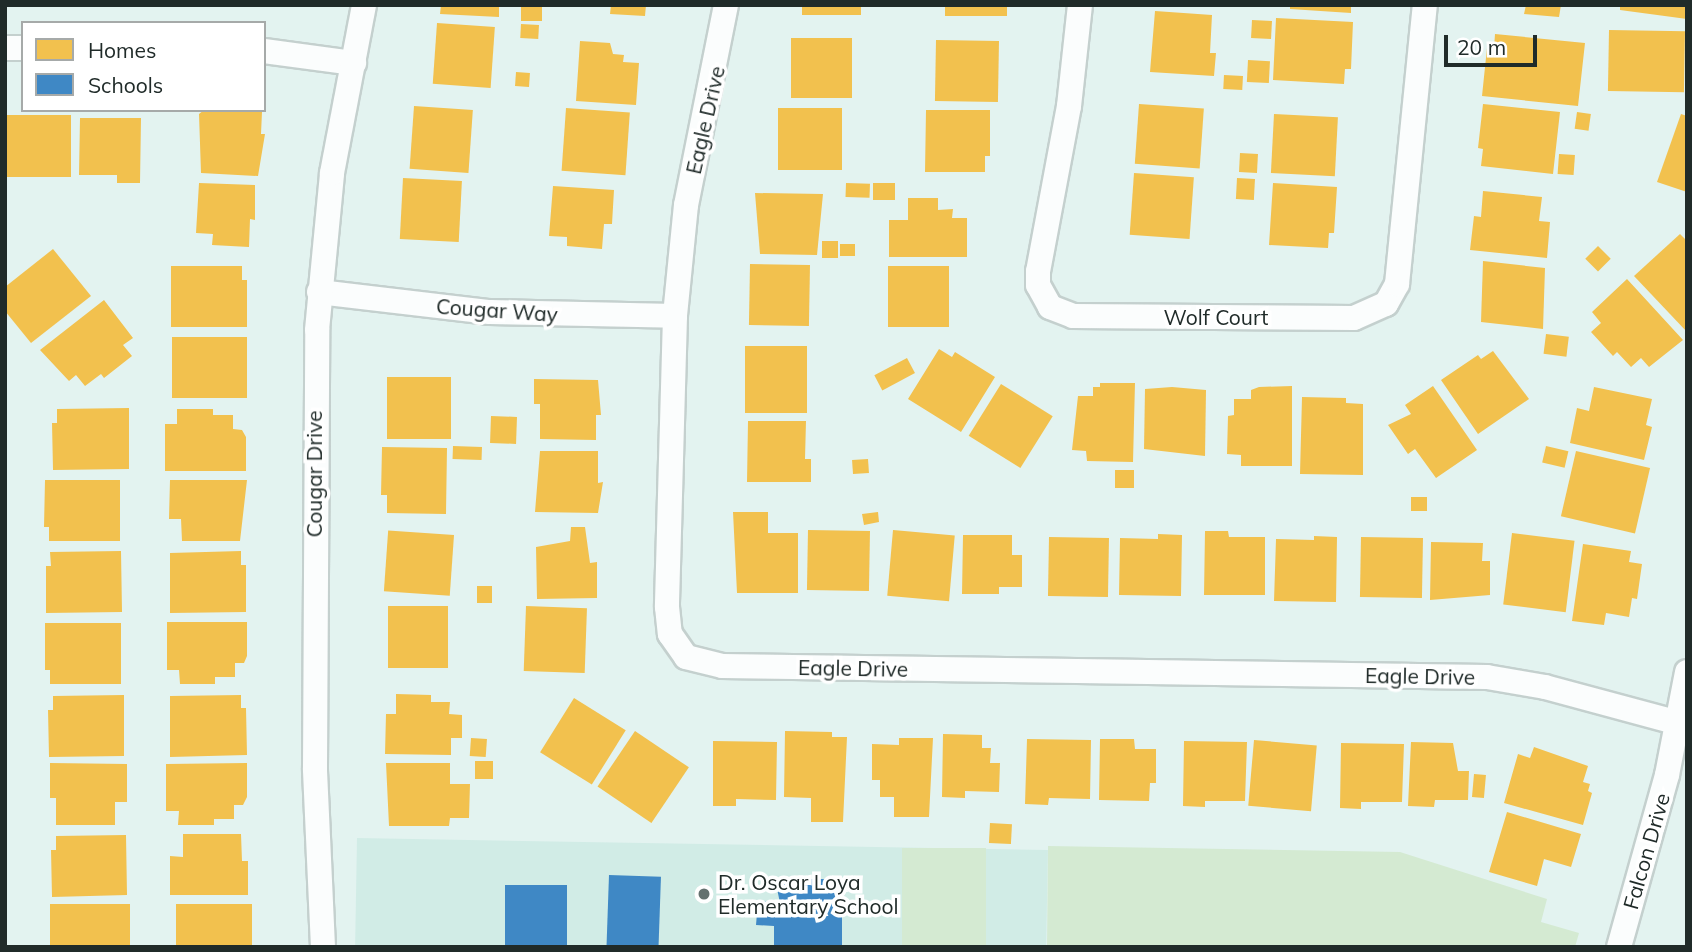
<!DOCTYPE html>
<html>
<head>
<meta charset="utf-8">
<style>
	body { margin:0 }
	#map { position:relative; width:1692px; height:952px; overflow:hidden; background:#e3f3f0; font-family:Mulish,sans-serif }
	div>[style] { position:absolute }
	.built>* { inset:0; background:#d1ece6; transform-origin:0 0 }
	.green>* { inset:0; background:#d4ead2; transform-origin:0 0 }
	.homes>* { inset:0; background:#f2c14e; transform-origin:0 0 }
	.schools>* { inset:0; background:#3f88c5; transform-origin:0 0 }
	.roads { filter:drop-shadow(2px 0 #c4d0ce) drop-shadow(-2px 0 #c4d0ce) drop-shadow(0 2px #c4d0ce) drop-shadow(0 -2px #c4d0ce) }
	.minor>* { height:24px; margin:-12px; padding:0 12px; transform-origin:12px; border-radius:12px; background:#fbfdfd }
	.dots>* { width:19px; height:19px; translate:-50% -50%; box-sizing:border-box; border:4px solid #fff; border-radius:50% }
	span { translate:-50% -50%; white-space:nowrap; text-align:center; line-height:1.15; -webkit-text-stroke:7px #fff; paint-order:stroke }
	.street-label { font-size:21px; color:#202b29 }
	.poi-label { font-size:21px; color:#202b29 }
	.left { translate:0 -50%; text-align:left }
	.frame { position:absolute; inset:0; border:7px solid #202b29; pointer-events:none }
	.legend { position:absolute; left:21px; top:21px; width:245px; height:91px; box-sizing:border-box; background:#fff; border:2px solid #a6aaa9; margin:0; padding:9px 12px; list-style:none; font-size:21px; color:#202b29 }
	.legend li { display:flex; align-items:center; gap:14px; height:35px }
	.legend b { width:35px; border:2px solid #a6aaa9 }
	.scale { position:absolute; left:1444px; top:35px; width:93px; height:32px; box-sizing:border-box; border:4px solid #202b29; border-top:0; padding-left:9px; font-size:21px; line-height:24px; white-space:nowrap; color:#202b29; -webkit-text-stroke:5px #fff; paint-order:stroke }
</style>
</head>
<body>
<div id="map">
	<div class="built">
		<div style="left:357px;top:838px;width:691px;height:109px;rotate:1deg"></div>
	</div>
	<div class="green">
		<div style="clip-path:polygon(1048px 846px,1400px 852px,1547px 899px,1541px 922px,1579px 933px,1575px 947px,1047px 947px)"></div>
		<div style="left:902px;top:848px;width:84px;height:99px"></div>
	</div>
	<div class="homes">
		<div style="clip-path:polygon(441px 5px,499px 5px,499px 17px,440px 14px)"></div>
		<div style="left:521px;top:5px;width:21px;height:16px"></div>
		<div style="clip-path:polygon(611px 5px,646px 5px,645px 16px,610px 14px)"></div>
		<div style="left:802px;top:5px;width:59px;height:10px"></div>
		<div style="left:945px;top:5px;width:62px;height:11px"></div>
		<div style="clip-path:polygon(1290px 5px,1351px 5px,1351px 13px,1290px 9px)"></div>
		<div style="clip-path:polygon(1526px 5px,1561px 5px,1559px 17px,1524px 14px)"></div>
		<div style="clip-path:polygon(1620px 5px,1687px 5px,1687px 19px,1620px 10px)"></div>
		<div style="clip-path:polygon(1155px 11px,1212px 15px,1210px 53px,1216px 53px,1214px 76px,1150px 72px)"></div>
		<div style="clip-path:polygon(1276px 18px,1353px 22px,1351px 69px,1345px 69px,1344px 84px,1273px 80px)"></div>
		<div style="left:1252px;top:20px;width:20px;height:18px;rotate:3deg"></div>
		<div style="left:437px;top:23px;width:58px;height:61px;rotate:4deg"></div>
		<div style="left:521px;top:24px;width:18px;height:14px;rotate:3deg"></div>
		<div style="left:1609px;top:30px;width:76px;height:61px;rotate:1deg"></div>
		<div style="clip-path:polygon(1495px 34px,1585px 43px,1578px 106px,1482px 96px,1487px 48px,1494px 48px)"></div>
		<div style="left:791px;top:38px;width:61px;height:60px"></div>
		<div style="left:936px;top:40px;width:63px;height:61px;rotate:1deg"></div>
		<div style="clip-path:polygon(580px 41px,610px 43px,613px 54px,624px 55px,623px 62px,639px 63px,636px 105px,576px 101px)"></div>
		<div style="left:1248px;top:60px;width:22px;height:22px;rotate:3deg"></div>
		<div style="left:516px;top:72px;width:14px;height:14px;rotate:4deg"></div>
		<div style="left:1224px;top:75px;width:19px;height:14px;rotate:3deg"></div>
		<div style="left:1139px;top:104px;width:65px;height:60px;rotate:4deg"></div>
		<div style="clip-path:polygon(1483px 104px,1560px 112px,1553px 174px,1481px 166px,1483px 149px,1478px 148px)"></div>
		<div style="left:414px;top:106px;width:59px;height:63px;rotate:4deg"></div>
		<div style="left:566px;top:108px;width:64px;height:63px;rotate:4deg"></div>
		<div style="left:842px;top:108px;width:62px;height:64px;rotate:90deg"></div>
		<div style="clip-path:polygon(204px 110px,262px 112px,261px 134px,265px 134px,258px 176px,201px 173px,199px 114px)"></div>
		<div style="clip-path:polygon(926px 110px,990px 110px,990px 156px,985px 156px,985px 172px,925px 172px)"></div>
		<div style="left:1577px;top:112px;width:14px;height:17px;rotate:8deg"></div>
		<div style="left:1274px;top:114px;width:64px;height:59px;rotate:3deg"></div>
		<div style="clip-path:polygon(1681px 114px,1687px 116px,1687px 192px,1657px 182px)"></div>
		<div style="left:71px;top:115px;width:62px;height:65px;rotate:90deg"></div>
		<div style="clip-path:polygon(80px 118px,141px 118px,140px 183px,117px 183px,117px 175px,79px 175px)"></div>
		<div style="left:1240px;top:153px;width:18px;height:19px;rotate:3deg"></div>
		<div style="left:1559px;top:154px;width:16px;height:20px;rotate:4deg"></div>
		<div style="left:1134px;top:173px;width:60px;height:62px;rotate:4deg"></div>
		<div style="left:403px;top:178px;width:59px;height:61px;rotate:3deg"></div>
		<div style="left:1237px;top:178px;width:18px;height:21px;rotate:3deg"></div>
		<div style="clip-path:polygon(199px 183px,255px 185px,255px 220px,250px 219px,249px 247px,212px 245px,213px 234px,196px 233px)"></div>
		<div style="left:846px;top:183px;width:24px;height:14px;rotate:2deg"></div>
		<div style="left:873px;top:183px;width:22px;height:17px"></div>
		<div style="clip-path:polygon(1273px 183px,1337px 187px,1334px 233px,1329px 233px,1328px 248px,1269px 245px)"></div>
		<div style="clip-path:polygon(553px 186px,614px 190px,612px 224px,604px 224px,602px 249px,567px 246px,567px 237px,549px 236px)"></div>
		<div style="clip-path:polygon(1483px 191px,1542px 197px,1539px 221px,1550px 222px,1547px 258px,1470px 250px,1474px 216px,1481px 217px)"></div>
		<div style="clip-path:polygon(755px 193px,823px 194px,817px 255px,760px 254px)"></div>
		<div style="clip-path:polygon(908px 198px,938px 198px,938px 210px,953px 209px,952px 218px,967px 218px,967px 257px,889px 257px,889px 220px,908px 220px)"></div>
		<div style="clip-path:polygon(1680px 234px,1687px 241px,1687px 332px,1634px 276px)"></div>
		<div style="left:822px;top:241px;width:16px;height:17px"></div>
		<div style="left:840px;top:244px;width:15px;height:12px"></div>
		<div style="left:1598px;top:246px;width:18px;height:18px;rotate:45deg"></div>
		<div style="clip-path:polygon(53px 249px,91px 296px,31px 343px,5px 311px,5px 287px)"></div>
		<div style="clip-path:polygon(1483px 261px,1545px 268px,1543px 329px,1481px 322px)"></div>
		<div style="left:750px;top:264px;width:60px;height:61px;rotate:1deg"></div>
		<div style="clip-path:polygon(171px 266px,242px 266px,242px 280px,247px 280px,247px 327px,171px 327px)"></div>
		<div style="left:888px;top:266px;width:61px;height:61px"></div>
		<div style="clip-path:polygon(1627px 279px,1683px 340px,1649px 367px,1641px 358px,1631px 367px,1617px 352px,1613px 356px,1591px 332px,1601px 323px,1592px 312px)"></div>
		<div style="clip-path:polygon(104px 300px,133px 338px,123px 345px,132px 356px,104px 378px,101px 374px,85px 386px,76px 375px,69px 381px,40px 350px)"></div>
		<div style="left:1546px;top:334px;width:23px;height:20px;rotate:7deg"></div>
		<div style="left:172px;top:337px;width:75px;height:61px"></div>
		<div style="left:745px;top:346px;width:62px;height:67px"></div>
		<div style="clip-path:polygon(939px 349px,952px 357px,955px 352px,995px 377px,961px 432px,908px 399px)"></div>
		<div style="clip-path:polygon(1493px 351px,1529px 399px,1478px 434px,1441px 380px,1478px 355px,1481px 359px)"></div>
		<div style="left:907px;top:358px;width:17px;height:37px;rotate:62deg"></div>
		<div style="left:387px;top:377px;width:64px;height:62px"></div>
		<div style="clip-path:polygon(534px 379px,598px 380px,601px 415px,596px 415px,596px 440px,540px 439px,540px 404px,534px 404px)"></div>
		<div style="clip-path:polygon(1100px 383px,1135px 383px,1133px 462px,1087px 461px,1086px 451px,1072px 450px,1078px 396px,1093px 396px,1093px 387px,1100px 387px)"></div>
		<div style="left:1001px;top:384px;width:61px;height:61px;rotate:32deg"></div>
		<div style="clip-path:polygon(1292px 386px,1292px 466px,1241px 466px,1241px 455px,1227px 454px,1228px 416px,1234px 415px,1234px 399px,1251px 399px,1251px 390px,1259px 387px)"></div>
		<div style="clip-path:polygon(1433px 386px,1477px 450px,1436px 478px,1415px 449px,1408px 454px,1388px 425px,1411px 414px,1405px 405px)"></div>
		<div style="clip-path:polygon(1172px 387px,1206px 390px,1205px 456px,1144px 449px,1145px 389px)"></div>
		<div style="clip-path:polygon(1594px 387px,1652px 399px,1646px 425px,1652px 427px,1644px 460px,1570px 443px,1577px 408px,1589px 411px)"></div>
		<div style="clip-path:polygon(1302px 397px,1346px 398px,1346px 403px,1363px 404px,1363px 475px,1300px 474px)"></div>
		<div style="clip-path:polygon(129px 408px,129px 469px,53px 470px,52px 423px,57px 423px,57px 409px)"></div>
		<div style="clip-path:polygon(177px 409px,213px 409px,213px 415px,233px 415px,233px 429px,242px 430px,246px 437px,246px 471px,165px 471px,165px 424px,177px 424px)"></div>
		<div style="left:491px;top:416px;width:26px;height:27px;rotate:2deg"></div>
		<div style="clip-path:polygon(748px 421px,806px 421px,805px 459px,811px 459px,811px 482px,747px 482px)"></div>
		<div style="left:453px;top:446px;width:29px;height:13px;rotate:2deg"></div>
		<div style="left:1546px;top:446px;width:23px;height:17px;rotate:13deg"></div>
		<div style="clip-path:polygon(382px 447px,447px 448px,446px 514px,387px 513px,387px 495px,381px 495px)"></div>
		<div style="clip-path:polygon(540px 451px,598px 451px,598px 483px,603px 482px,598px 513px,535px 512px)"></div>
		<div style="left:1576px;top:451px;width:76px;height:67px;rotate:13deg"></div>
		<div style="left:868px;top:459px;width:14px;height:16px;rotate:86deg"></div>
		<div style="left:1115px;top:470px;width:19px;height:18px"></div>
		<div style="clip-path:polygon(45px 480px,120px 480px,120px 541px,49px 541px,49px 527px,44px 527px)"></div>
		<div style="clip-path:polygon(170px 480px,247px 480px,240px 541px,182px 541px,181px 519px,169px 519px)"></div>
		<div style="left:1411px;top:497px;width:16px;height:14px"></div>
		<div style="clip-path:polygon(733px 512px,768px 512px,768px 533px,798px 533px,798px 593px,737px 593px)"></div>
		<div style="clip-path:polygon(878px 512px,879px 522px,864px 525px,862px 514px)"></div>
		<div style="clip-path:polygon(571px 527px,585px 527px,590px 563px,597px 562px,597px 598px,537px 599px,536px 547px,570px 541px)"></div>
		<div style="left:808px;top:530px;width:62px;height:60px;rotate:1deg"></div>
		<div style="left:893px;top:530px;width:62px;height:66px;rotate:5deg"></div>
		<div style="clip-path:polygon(1205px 531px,1228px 531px,1229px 537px,1265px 537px,1265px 595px,1204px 595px)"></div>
		<div style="left:1512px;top:533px;width:63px;height:72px;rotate:7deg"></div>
		<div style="clip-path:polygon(1158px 534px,1182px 535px,1181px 596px,1119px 595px,1120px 538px,1158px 539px)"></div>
		<div style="left:454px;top:535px;width:61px;height:66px;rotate:94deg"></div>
		<div style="clip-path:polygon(963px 535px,1012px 535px,1012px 555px,1022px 555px,1022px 587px,999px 587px,999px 594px,962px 594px)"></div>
		<div style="clip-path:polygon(1314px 536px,1337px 537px,1336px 602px,1274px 601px,1276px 539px,1314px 540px)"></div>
		<div style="left:1049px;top:537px;width:60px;height:59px;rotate:1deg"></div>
		<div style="left:1361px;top:537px;width:62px;height:60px;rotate:1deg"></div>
		<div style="clip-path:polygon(1431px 542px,1483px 543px,1482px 561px,1490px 561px,1490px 595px,1430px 600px)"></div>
		<div style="clip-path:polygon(1583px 544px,1631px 551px,1629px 562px,1642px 564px,1637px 599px,1632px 598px,1629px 617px,1606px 613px,1604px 625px,1572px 621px)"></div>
		<div style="clip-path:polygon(121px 551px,122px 612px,46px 613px,46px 566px,51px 566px,50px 552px)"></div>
		<div style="clip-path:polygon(241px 551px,241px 565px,246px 565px,246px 612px,170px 613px,170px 553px)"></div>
		<div style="left:477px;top:586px;width:15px;height:17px"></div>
		<div style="left:388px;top:606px;width:60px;height:62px"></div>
		<div style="left:526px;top:606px;width:61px;height:65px;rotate:2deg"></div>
		<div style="clip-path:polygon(167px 622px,247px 622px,247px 656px,244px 663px,235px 663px,235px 677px,215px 677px,215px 684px,180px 684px,179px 670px,167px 670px)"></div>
		<div style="clip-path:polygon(45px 623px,121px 623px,121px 684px,50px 684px,50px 670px,45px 670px)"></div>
		<div style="clip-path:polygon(396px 694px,431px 695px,431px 702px,450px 702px,449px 714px,462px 715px,462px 738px,451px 738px,451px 755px,385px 754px,386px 714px,396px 714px)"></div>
		<div style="clip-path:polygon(124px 695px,124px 756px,49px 757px,48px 710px,53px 710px,53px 696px)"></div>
		<div style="clip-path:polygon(241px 695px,241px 708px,246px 708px,247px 755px,170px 757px,170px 696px)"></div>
		<div style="left:574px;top:698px;width:61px;height:64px;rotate:32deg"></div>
		<div style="left:635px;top:731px;width:65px;height:67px;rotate:34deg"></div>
		<div style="clip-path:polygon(785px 731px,832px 732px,832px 737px,847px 737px,843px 822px,811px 822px,811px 798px,784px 797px)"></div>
		<div style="clip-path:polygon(943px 734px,982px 735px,982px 748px,991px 748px,990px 763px,1000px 763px,999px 792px,965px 791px,965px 798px,942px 797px)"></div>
		<div style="left:471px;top:738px;width:16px;height:18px;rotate:4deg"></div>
		<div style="clip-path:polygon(899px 738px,933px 738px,929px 817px,894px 817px,894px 797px,880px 797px,880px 780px,872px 780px,872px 744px,899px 745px)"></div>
		<div style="clip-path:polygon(1027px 739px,1091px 740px,1090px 799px,1049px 798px,1048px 805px,1025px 804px)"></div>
		<div style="clip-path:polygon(1100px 739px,1134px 739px,1135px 749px,1156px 749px,1156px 783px,1150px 783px,1149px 801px,1099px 800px)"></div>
		<div style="left:1254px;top:740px;width:63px;height:66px;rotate:5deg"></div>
		<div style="clip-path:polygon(713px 741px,777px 742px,776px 800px,736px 799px,736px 806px,713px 806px)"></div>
		<div style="clip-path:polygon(1184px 741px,1247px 742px,1245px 801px,1205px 801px,1205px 807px,1183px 806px)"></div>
		<div style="clip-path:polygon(1411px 742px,1453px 743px,1458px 771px,1469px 771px,1468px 800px,1435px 800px,1434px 807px,1408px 806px)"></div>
		<div style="clip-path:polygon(1341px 743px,1404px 744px,1402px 802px,1361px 802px,1361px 809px,1340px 808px)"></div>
		<div style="clip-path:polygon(1534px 747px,1588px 766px,1583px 782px,1590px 784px,1588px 791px,1592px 793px,1583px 825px,1504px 803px,1518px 754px,1530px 758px)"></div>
		<div style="left:475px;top:761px;width:18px;height:18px"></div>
		<div style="clip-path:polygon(50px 763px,127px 764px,127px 802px,115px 802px,115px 825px,56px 825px,56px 798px,50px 798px)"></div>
		<div style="clip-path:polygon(247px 763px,247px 797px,243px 805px,234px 805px,234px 819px,214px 819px,214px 825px,178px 825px,179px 811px,166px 811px,166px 764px)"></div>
		<div style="clip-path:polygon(386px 763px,450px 763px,450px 784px,470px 784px,469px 818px,450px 818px,449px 826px,389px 826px)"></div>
		<div style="left:1474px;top:774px;width:12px;height:23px;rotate:5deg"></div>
		<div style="clip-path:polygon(1507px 812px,1581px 834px,1571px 867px,1544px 859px,1537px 886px,1489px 872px)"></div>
		<div style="left:990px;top:823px;width:22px;height:20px;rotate:3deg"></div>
		<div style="clip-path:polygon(183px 834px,241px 834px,242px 861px,248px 861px,248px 895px,170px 895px,170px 856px,183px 857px)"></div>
		<div style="clip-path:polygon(126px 835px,127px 895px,52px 897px,51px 850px,56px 850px,56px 836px)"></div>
		<div style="left:50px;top:904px;width:80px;height:42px"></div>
		<div style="left:252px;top:904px;width:43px;height:76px;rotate:90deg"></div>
	</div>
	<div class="schools">
		<div style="left:609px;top:875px;width:52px;height:72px;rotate:2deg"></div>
		<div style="clip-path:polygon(775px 879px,842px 879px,842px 947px,774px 947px,774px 926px,756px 925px,758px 901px,780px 903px)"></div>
		<div style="left:505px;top:885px;width:62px;height:62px"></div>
	</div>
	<div class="roads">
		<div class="minor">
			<div style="left:726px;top:5px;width:204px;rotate:101.3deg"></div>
			<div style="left:686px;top:205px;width:112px;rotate:95.7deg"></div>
			<div style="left:675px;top:316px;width:291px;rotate:91.6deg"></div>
			<div style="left:667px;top:607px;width:27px;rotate:84deg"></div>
			<div style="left:670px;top:634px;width:28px;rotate:55deg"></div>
			<div style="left:686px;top:657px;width:37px;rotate:14deg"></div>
			<div style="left:722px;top:666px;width:765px;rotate:0.82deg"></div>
			<div style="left:1487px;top:677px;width:59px;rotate:9.8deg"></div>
			<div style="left:1545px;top:687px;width:138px;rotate:15.1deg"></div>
			<div style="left:1080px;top:5px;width:102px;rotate:96.2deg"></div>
			<div style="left:1069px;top:106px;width:168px;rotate:100.6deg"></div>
			<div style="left:1038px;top:271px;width:14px;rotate:90deg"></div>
			<div style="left:1038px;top:285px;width:25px;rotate:61deg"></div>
			<div style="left:1050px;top:307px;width:25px;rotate:21deg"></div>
			<div style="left:1073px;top:316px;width:281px;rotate:0.4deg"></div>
			<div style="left:1354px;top:318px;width:35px;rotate:-24deg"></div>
			<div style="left:1386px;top:304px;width:23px;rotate:-61deg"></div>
			<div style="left:1397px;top:284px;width:280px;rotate:-84.3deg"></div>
			<div style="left:5px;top:48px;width:18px"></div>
			<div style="left:264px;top:51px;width:91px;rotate:7.6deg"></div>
			<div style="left:319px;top:292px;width:172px;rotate:6.7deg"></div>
			<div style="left:490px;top:312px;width:185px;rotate:1.2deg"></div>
			<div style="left:323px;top:947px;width:179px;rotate:-92.6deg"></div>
			<div style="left:315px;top:768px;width:438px;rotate:-89.7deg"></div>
			<div style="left:317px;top:330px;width:158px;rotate:-84.5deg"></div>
			<div style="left:332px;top:173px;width:171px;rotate:-79.2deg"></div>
			<div style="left:1619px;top:947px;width:179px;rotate:-74.4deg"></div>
			<div style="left:1667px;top:775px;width:105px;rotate:-79deg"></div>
		</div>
	</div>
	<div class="dots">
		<div style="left:704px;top:894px;background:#64716f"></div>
	</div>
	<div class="street-label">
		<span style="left:705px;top:120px;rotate:-77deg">Eagle Drive</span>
		<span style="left:497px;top:310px;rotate:4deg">Cougar Way</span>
		<span style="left:1216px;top:317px">Wolf Court</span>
		<span style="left:314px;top:474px;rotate:-90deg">Cougar Drive</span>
		<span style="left:853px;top:668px;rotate:1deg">Eagle Drive</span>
		<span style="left:1420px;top:676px;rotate:1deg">Eagle Drive</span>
		<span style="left:1646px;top:851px;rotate:-74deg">Falcon Drive</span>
	</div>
	<div class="poi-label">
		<span class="left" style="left:718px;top:894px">Dr. Oscar Loya<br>Elementary School</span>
	</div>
	<div class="frame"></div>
	<ul class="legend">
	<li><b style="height:19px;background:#f2c14e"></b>Homes</li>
	<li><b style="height:19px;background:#3f88c5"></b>Schools</li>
	</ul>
	<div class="scale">20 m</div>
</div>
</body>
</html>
